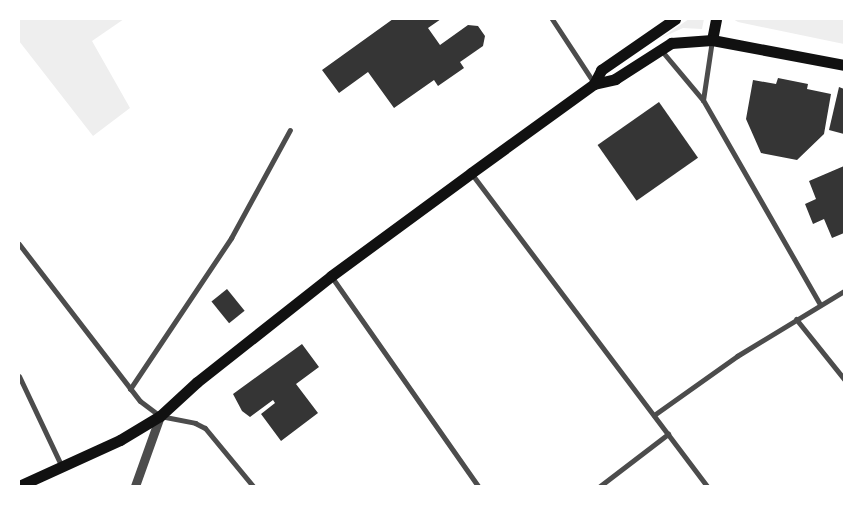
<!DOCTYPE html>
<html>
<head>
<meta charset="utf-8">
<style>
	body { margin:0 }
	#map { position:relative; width:863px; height:505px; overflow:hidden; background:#fff; font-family:Raleway,sans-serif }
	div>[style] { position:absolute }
	.green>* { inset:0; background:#eee }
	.building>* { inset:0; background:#353535; transform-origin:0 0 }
	.minor>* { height:5px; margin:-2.5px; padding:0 2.5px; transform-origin:2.5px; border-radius:2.5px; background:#4c4c4c }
	.tertiary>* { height:9px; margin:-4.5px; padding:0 4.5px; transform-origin:4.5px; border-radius:4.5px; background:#4c4c4c }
	.primary>* { height:11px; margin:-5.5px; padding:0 5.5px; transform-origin:5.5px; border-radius:5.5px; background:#111 }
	span { translate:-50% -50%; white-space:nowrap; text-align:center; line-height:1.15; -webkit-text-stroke:4.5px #fff; paint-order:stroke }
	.frame { position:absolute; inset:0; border:20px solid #fff; pointer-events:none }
</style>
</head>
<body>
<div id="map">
	<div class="green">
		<div style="clip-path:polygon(19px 19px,124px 19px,92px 41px,130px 108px,93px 136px,19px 41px)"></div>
		<div style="clip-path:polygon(689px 19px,704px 19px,702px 29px,683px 28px,661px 38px)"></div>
		<div style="clip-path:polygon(733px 19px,844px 19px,844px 44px,738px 22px)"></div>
	</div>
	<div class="building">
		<div style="clip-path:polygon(393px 19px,441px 19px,428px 28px,440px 45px,468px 25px,478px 26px,485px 36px,483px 46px,460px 62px,464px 68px,438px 86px,434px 80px,394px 108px,368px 72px,339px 93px,322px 70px)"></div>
		<div style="clip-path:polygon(778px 78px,808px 84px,807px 89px,831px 94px,824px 134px,797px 160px,761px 153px,746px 119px,753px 80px,776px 84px)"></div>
		<div style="clip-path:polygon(839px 87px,844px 89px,844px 134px,829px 130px)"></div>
		<div style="left:659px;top:102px;width:68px;height:75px;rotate:55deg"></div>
		<div style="clip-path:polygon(844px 166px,844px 233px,832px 238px,824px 219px,813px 224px,805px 204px,816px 199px,809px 181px)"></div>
		<div style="left:227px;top:289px;width:28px;height:20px;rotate:51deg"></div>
		<div style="clip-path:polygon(302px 344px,319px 367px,296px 384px,318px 413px,281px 441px,261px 414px,275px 403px,273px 400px,250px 417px,242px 411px,233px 394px)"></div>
	</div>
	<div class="minor">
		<div style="left:552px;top:19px;width:77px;rotate:56.7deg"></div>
		<div style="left:712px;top:40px;width:61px;rotate:98.5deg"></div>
		<div style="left:703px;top:100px;width:235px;rotate:60.2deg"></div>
		<div style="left:661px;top:50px;width:65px;rotate:50deg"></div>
		<div style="left:471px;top:173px;width:392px;rotate:53deg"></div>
		<div style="left:19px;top:244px;width:198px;rotate:52.4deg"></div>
		<div style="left:140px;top:401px;width:25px;rotate:37deg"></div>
		<div style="left:160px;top:416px;width:36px;rotate:11deg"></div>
		<div style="left:195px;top:423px;width:11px;rotate:27deg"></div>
		<div style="left:205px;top:428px;width:75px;rotate:50.4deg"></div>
		<div style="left:331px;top:276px;width:256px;rotate:55deg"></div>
		<div style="left:796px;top:319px;width:77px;rotate:51.3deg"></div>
		<div style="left:19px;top:376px;width:101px;rotate:64.7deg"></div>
		<div style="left:130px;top:389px;width:182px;rotate:-56.2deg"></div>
		<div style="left:231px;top:238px;width:123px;rotate:-61.4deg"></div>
		<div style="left:654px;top:415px;width:102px;rotate:-35.4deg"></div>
		<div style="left:737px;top:356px;width:125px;rotate:-31.3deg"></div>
		<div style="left:600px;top:486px;width:86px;rotate:-37.4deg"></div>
	</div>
	<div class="tertiary">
		<div style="left:135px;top:486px;width:74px;rotate:-70.3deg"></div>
	</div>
	<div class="primary">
		<div style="left:712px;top:40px;width:21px;rotate:-79deg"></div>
		<div style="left:594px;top:84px;width:16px;rotate:-63deg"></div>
		<div style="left:601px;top:70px;width:90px;rotate:-34.6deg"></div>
		<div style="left:19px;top:486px;width:111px;rotate:-24.5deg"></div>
		<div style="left:120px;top:440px;width:47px;rotate:-31deg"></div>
		<div style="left:160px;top:416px;width:50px;rotate:-42.6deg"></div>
		<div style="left:197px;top:382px;width:171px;rotate:-38.3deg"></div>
		<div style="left:331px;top:276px;width:174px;rotate:-36.3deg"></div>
		<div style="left:471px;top:173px;width:152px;rotate:-35.9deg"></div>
		<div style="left:594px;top:84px;width:22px;rotate:-13deg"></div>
		<div style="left:615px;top:79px;width:67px;rotate:-32.7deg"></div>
		<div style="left:671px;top:43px;width:41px;rotate:-4.2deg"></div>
		<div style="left:712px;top:40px;width:134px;rotate:10.7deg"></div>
	</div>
	<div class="frame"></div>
</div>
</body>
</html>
